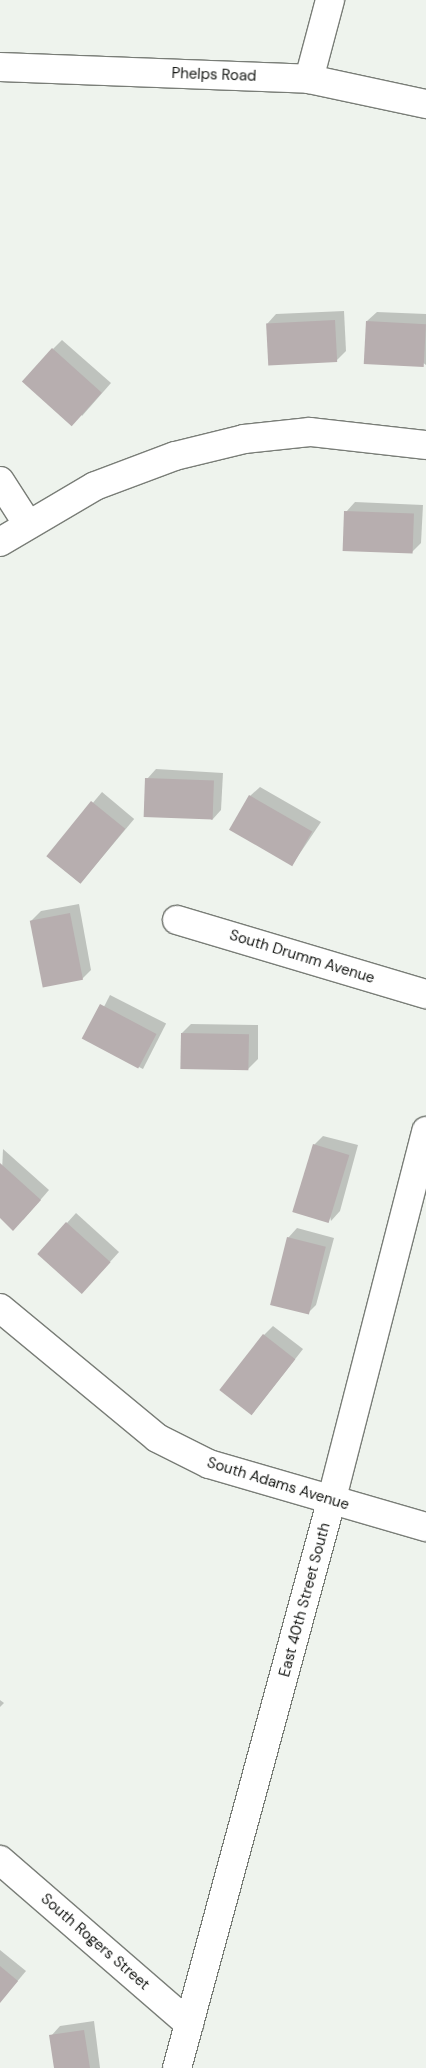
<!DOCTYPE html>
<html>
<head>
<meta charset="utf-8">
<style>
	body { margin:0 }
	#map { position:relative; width:426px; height:2068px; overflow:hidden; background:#eef3ed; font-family:"DM Sans",sans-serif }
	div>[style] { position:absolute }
	.shadow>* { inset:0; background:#0003; transform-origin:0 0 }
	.building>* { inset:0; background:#b7aeaf; transform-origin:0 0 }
	.roads { filter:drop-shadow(1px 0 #797d77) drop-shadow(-1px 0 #797d77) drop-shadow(0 1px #797d77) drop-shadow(0 -1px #797d77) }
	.minor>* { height:28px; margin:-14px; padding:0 14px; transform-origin:14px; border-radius:14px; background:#fff }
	span { translate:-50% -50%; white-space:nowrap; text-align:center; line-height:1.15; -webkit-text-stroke:4.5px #fff; paint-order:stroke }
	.street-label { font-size:15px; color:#151714 }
</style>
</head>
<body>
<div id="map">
	<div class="shadow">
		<div style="clip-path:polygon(344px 311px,346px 351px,336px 361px,267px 324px,276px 314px)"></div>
		<div style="clip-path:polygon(377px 312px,426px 314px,426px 365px,367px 321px)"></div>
		<div style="clip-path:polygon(62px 340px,111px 383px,82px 416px,53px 349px)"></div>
		<div style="clip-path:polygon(355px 502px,423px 505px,421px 543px,412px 552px,346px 512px)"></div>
		<div style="clip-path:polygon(156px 769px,223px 773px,221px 810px,212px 820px,147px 779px)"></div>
		<div style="clip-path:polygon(260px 787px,321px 822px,292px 865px,250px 796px)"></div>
		<div style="left:102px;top:792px;width:42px;height:84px;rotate:40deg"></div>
		<div style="clip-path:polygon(79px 904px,91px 970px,82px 979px,31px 921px,41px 911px)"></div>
		<div style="left:110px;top:995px;width:63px;height:51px;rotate:27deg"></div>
		<div style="clip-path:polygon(191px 1024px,258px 1025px,258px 1059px,248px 1069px,182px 1033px)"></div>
		<div style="clip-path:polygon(323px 1136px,358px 1145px,340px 1211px,331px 1221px,314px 1145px)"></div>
		<div style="clip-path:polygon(3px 1149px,49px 1190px,23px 1220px,0 1217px)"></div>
		<div style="clip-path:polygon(76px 1213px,119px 1252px,91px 1283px,39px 1254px)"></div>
		<div style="clip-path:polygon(297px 1228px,334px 1238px,316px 1305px,307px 1314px,288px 1238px)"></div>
		<div style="clip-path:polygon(273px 1326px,303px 1349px,253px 1413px,264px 1335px)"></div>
		<div style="clip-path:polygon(0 1700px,4px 1703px,0 1707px)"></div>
		<div style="clip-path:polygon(0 1950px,26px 1971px,0 2002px)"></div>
		<div style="clip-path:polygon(94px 2021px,100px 2068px,56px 2068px,51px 2036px,60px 2026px)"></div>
	</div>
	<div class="building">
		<div style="left:335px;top:320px;width:42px;height:69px;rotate:87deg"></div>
		<div style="left:366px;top:321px;width:60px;height:43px;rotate:3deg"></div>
		<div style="left:52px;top:348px;width:67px;height:45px;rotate:42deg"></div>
		<div style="left:344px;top:511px;width:70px;height:40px;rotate:2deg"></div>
		<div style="left:145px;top:778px;width:69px;height:39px;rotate:2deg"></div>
		<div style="left:249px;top:795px;width:73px;height:40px;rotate:30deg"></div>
		<div style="left:91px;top:801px;width:44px;height:71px;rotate:39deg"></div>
		<div style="left:70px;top:913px;width:68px;height:41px;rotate:79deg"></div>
		<div style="left:100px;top:1004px;width:64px;height:39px;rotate:28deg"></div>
		<div style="left:181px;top:1033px;width:68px;height:36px;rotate:1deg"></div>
		<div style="left:313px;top:1144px;width:38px;height:71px;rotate:17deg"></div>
		<div style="clip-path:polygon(0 1163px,41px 1200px,13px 1231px,0 1218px)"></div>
		<div style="left:66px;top:1222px;width:60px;height:43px;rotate:42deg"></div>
		<div style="left:287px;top:1237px;width:40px;height:70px;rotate:14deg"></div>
		<div style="left:263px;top:1334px;width:41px;height:71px;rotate:38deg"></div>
		<div style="clip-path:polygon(0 1966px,18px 1981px,0 2003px)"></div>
		<div style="clip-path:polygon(84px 2030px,90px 2068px,54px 2068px,49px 2035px)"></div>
	</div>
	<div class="roads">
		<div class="minor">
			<div style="left:0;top:67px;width:309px;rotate:2.2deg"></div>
			<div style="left:309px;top:79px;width:120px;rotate:12.1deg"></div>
			<div style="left:309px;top:79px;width:82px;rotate:-75.1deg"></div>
			<div style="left:0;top:481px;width:50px;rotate:57.3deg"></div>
			<div style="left:0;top:542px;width:110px;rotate:-30.5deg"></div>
			<div style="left:95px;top:486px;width:85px;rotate:-20.6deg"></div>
			<div style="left:175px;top:456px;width:71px;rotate:-13.8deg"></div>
			<div style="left:244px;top:439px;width:66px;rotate:-6.1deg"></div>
			<div style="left:310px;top:432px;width:117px;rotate:6.4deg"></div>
			<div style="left:177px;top:920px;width:260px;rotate:16.6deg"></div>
			<div style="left:0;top:1308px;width:204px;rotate:39.6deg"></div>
			<div style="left:157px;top:1438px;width:58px;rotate:26.6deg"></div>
			<div style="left:209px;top:1464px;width:226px;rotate:16.2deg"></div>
			<div style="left:0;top:1860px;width:250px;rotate:40.9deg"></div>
			<div style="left:177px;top:2068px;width:587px;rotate:-74.78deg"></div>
			<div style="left:331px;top:1502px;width:383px;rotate:-75.6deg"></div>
		</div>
	</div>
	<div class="street-label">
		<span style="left:214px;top:75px;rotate:2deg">Phelps Road</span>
		<span style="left:302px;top:957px;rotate:17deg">South Drumm Avenue</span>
		<span style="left:278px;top:1484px;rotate:17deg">South Adams Avenue</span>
		<span style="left:305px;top:1600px;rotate:-75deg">East 40th Street South</span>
		<span style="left:95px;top:1942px;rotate:41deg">South Rogers Street</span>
	</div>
</div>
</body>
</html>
